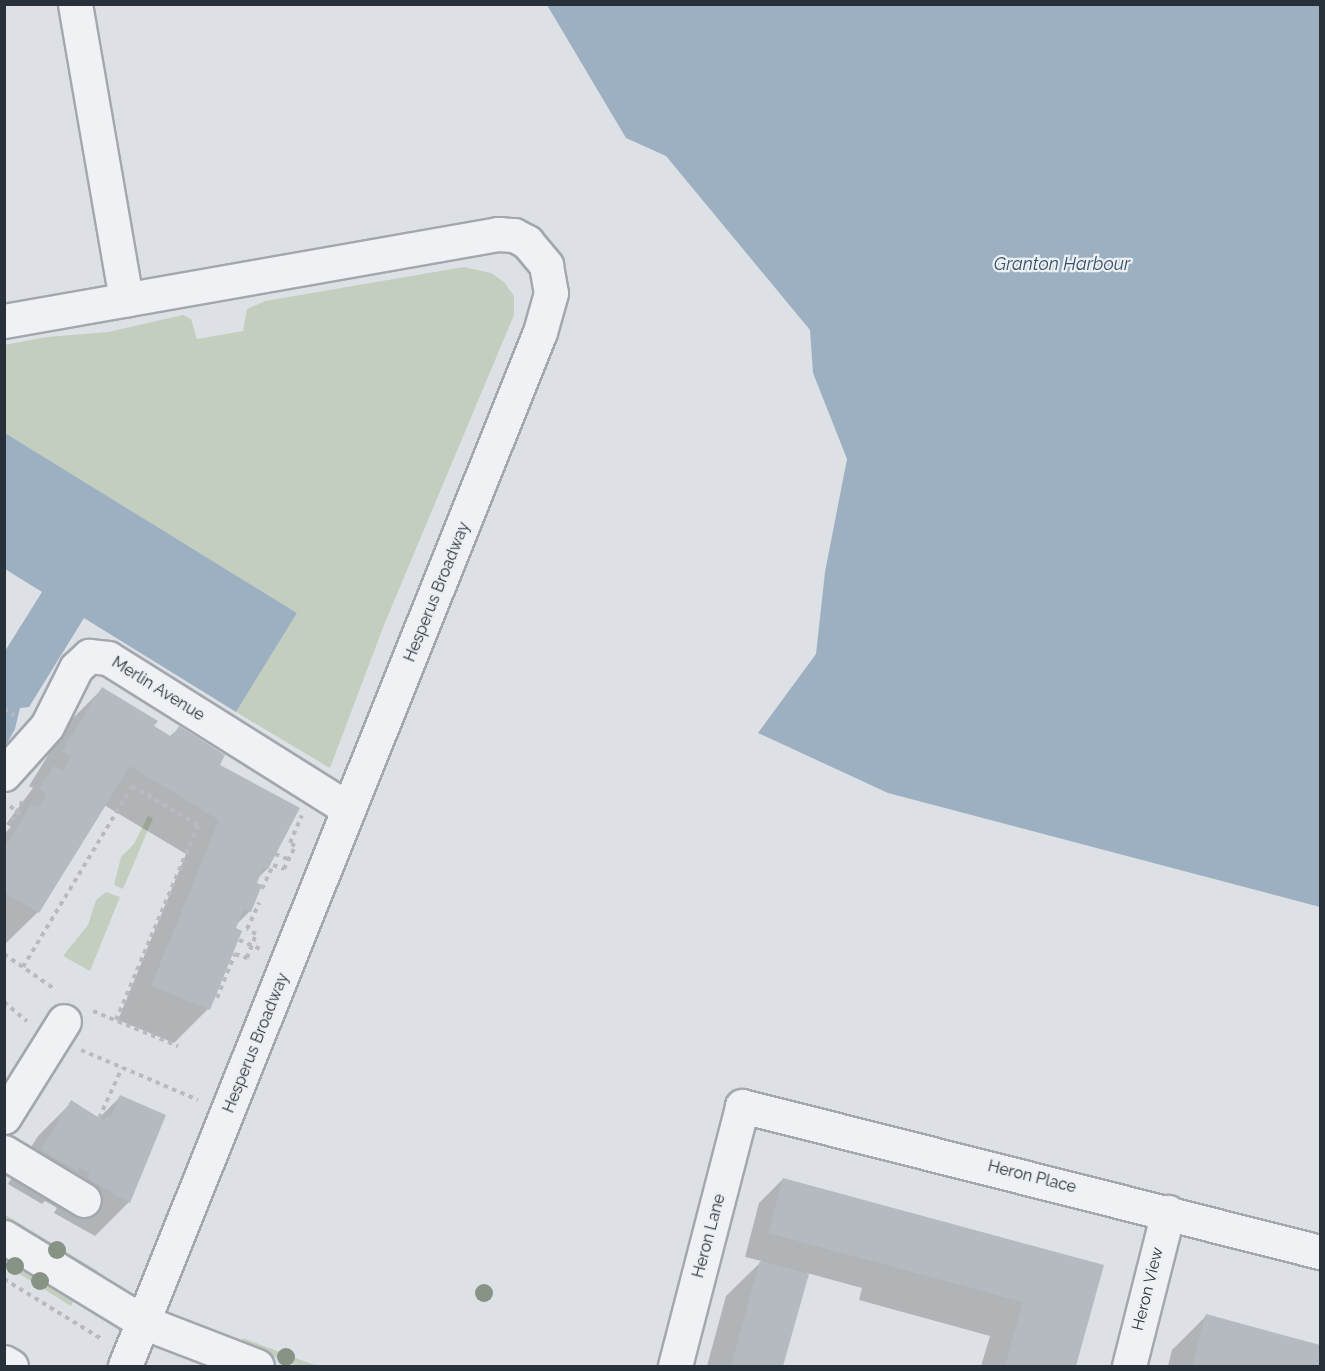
<!DOCTYPE html>
<html>
<head>
<meta charset="utf-8">
<style>
	body { margin:0 }
	#map { position:relative; width:1325px; height:1371px; overflow:hidden; background:#dde1e5; font-family:Raleway,sans-serif }
	div>[style] { position:absolute }
	.green>* { inset:0; background:#c4cebf }
	.water>* { inset:0; background:#9cb0c2 }
	.shadow>* { inset:0; background:#0003 }
	.building>* { inset:0; background:#b5bac1 }
	.path>* { height:4px; margin-top:-2px; transform-origin:0; background:repeating-linear-gradient(90deg,#b7bbc0 0 4.5px,transparent 0 9px) }
	.roads { filter:drop-shadow(2px 0 #a3a8ae) drop-shadow(-2px 0 #a3a8ae) drop-shadow(0 2px #a3a8ae) drop-shadow(0 -2px #a3a8ae) }
	.minor>* { height:33px; margin:-16.5px; padding:0 16.5px; transform-origin:16.5px; border-radius:16.5px; background:#eff1f4 }
	.trees>* { width:18px; height:18px; margin:-9px; border-radius:50%; background:#869385 }
	span { translate:-50% -50%; white-space:nowrap; text-align:center; line-height:1.15; -webkit-text-stroke:4.5px #ecf0f3; paint-order:stroke }
	.street-label { font-size:16px; color:#28303a }
	.water-label { font-size:18px; color:#375069; font-style:italic }
	.frame { position:absolute; inset:0; border:6px solid #28303a; pointer-events:none }
</style>
</head>
<body>
<div id="map">
	<div class="green">
		<div style="clip-path:polygon(464px 267px,491px 273px,504px 282px,514px 296px,514px 315px,384px 625px,330px 768px,236px 712px,297px 613px,5px 433px,4px 345px,47px 337px,108px 332px,183px 315px,191px 319px,197px 339px,243px 331px,247px 309px,265px 301px)"></div>
		<div style="clip-path:polygon(148px 816px,153px 818px,123px 889px,114px 885px,121px 857px,134px 844px)"></div>
		<div style="clip-path:polygon(106px 892px,120px 897px,90px 971px,63px 956px,88px 925px,96px 900px)"></div>
		<div style="clip-path:polygon(4px 1214px,98px 1271px,92px 1278px,5px 1223px)"></div>
		<div style="clip-path:polygon(4px 1255px,75px 1298px,71px 1306px,5px 1265px)"></div>
		<div style="clip-path:polygon(243px 1338px,317px 1366px,298px 1366px,241px 1344px)"></div>
	</div>
	<div class="water">
		<div style="clip-path:polygon(547px 5px,1320px 5px,1320px 907px,888px 793px,758px 733px,816px 654px,825px 572px,847px 459px,813px 373px,810px 330px,666px 156px,626px 138px)"></div>
		<div style="clip-path:polygon(5px 433px,297px 613px,236px 712px,84px 618px,29px 707px,20px 708px,15px 729px,5px 747px,5px 651px,42px 592px,5px 569px)"></div>
	</div>
	<div class="shadow">
		<div style="clip-path:polygon(102px 689px,169px 737px,179px 728px,218px 765px,298px 809px,267px 869px,257px 879px,250px 911px,236px 925px,208px 1009px,174px 1043px,118px 1020px,186px 854px,104px 805px,38px 912px,4px 945px,4px 834px,11px 827px,6px 824px,33px 788px,29px 786px,68px 723px)"></div>
		<div style="clip-path:polygon(120px 1097px,129px 1202px,95px 1236px,54px 1213px,57px 1208px,45px 1201px,42px 1204px,8px 1184px,38px 1136px,72px 1102px,98px 1119px)"></div>
		<div style="clip-path:polygon(783px 1179px,1102px 1266px,1074px 1366px,981px 1366px,990px 1336px,859px 1300px,862px 1288px,807px 1273px,782px 1366px,707px 1366px,726px 1296px,762px 1261px,745px 1257px,759px 1203px)"></div>
		<div style="clip-path:polygon(1206px 1316px,1320px 1347px,1320px 1366px,1168px 1366px,1172px 1350px)"></div>
	</div>
	<div class="building">
		<div style="clip-path:polygon(102px 687px,158px 721px,154px 726px,172px 737px,179px 726px,200px 739px,225px 755px,220px 765px,300px 808px,268px 869px,263px 867px,257px 883px,262px 885px,251px 912px,244px 909px,236px 928px,242px 931px,210px 1010px,151px 986px,219px 820px,130px 766px,39px 913px,4px 892px,4px 848px,31px 805px,38px 809px,47px 794px,39px 789px,54px 766px,63px 771px,71px 757px,62px 751px)"></div>
		<div style="clip-path:polygon(120px 1095px,166px 1115px,130px 1203px,87px 1178px,90px 1173px,79px 1167px,77px 1170px,41px 1150px,71px 1100px,104px 1121px,107px 1116px,110px 1118px)"></div>
		<div style="clip-path:polygon(783px 1178px,1104px 1265px,1076px 1366px,1005px 1366px,1023px 1302px,768px 1233px)"></div>
		<div style="clip-path:polygon(760px 1261px,809px 1274px,783px 1366px,731px 1366px)"></div>
		<div style="clip-path:polygon(1206px 1314px,1320px 1345px,1320px 1366px,1192px 1366px)"></div>
	</div>
	<div class="path">
		<div style="left:4px;top:709px;width:12px;rotate:31deg"></div>
		<div style="left:10px;top:806px;width:17px;rotate:40deg"></div>
		<div style="left:12px;top:821px;width:24px;rotate:-62deg"></div>
		<div style="left:275px;top:854px;width:14px;rotate:21deg"></div>
		<div style="left:262px;top:889px;width:26px;rotate:-65deg"></div>
		<div style="left:273px;top:865px;width:12px;rotate:20deg"></div>
		<div style="left:284px;top:869px;width:25px;rotate:-64deg"></div>
		<div style="left:295px;top:846px;width:6px;rotate:-149deg"></div>
		<div style="left:290px;top:843px;width:30px;rotate:-67deg"></div>
		<div style="left:239px;top:940px;width:23px;rotate:23deg"></div>
		<div style="left:4px;top:954px;width:63px;rotate:34.7deg"></div>
		<div style="left:23px;top:967px;width:211px;rotate:-58.9deg"></div>
		<div style="left:132px;top:786px;width:77px;rotate:30.6deg"></div>
		<div style="left:198px;top:825px;width:212px;rotate:112.8deg"></div>
		<div style="left:217px;top:998px;width:48px;rotate:-67.8deg"></div>
		<div style="left:235px;top:954px;width:13px;rotate:18deg"></div>
		<div style="left:247px;top:958px;width:26px;rotate:-69deg"></div>
		<div style="left:256px;top:934px;width:10px;rotate:-151deg"></div>
		<div style="left:247px;top:929px;width:29px;rotate:-65deg"></div>
		<div style="left:4px;top:1002px;width:30px;rotate:40deg"></div>
		<div style="left:93px;top:1011px;width:92px;rotate:22.4deg"></div>
		<div style="left:81px;top:1050px;width:127px;rotate:23.1deg"></div>
		<div style="left:99px;top:1118px;width:55px;rotate:-65.3deg"></div>
		<div style="left:4px;top:1279px;width:116px;rotate:31.6deg"></div>
	</div>
	<div class="roads">
		<div class="minor">
			<div style="left:75px;top:4px;width:300px;rotate:80.2deg"></div>
			<div style="left:4px;top:321px;width:502px;rotate:-9.99deg"></div>
			<div style="left:498px;top:234px;width:16px;rotate:4deg"></div>
			<div style="left:514px;top:235px;width:15px;rotate:28deg"></div>
			<div style="left:527px;top:242px;width:30px;rotate:50deg"></div>
			<div style="left:546px;top:265px;width:28px;rotate:80deg"></div>
			<div style="left:551px;top:293px;width:41px;rotate:105.8deg"></div>
			<div style="left:540px;top:332px;width:1114px;rotate:111.87deg"></div>
			<div style="left:4px;top:774px;width:64px;rotate:-48.1deg"></div>
			<div style="left:47px;top:726px;width:65px;rotate:-63.4deg"></div>
			<div style="left:76px;top:668px;width:18px;rotate:-43deg"></div>
			<div style="left:89px;top:656px;width:19px;rotate:6deg"></div>
			<div style="left:108px;top:658px;width:284px;rotate:32.1deg"></div>
			<div style="left:4px;top:1117px;width:113px;rotate:-58deg"></div>
			<div style="left:4px;top:1152px;width:93px;rotate:31deg"></div>
			<div style="left:4px;top:1237px;width:163px;rotate:31.4deg"></div>
			<div style="left:143px;top:1322px;width:122px;rotate:21.1deg"></div>
			<div style="left:4px;top:1362px;width:8px;rotate:30deg"></div>
			<div style="left:675px;top:1366px;width:268px;rotate:-75.5deg"></div>
			<div style="left:742px;top:1106px;width:596px;rotate:14.18deg"></div>
			<div style="left:1129px;top:1366px;width:159px;rotate:-75.8deg"></div>
		</div>
	</div>
	<div class="trees">
		<div style="left:57px;top:1250px"></div>
		<div style="left:15px;top:1266px"></div>
		<div style="left:40px;top:1281px"></div>
		<div style="left:484px;top:1293px"></div>
		<div style="left:286px;top:1357px"></div>
	</div>
	<div class="street-label">
		<span style="left:437px;top:592px;rotate:-68deg">Hesperus Broadway</span>
		<span style="left:158px;top:689px;rotate:32deg">Merlin Avenue</span>
		<span style="left:256px;top:1043px;rotate:-68deg">Hesperus Broadway</span>
		<span style="left:1032px;top:1177px;rotate:14deg">Heron Place</span>
		<span style="left:709px;top:1236px;rotate:-75deg">Heron Lane</span>
		<span style="left:1148px;top:1289px;rotate:-76deg">Heron View</span>
	</div>
	<div class="water-label">
		<span style="left:1062px;top:264px">Granton Harbour</span>
	</div>
	<div class="frame"></div>
</div>
</body>
</html>
